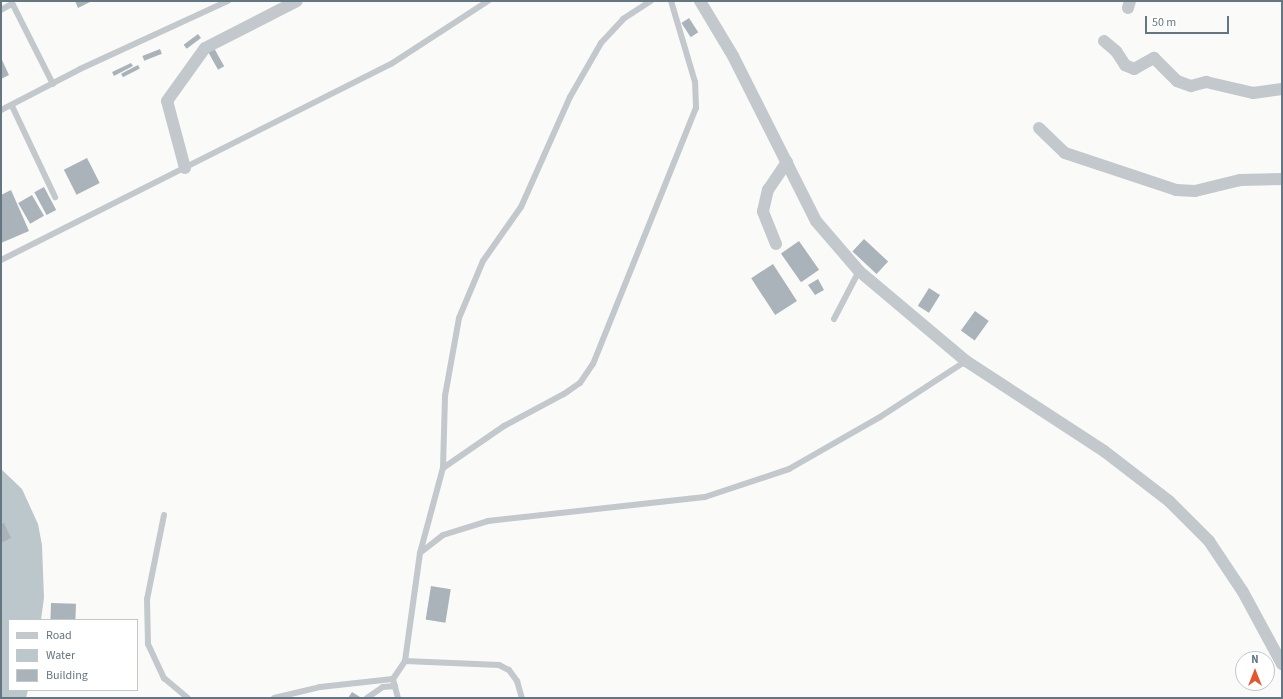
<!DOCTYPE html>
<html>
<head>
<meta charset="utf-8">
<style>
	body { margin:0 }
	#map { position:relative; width:1283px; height:699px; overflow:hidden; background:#fafaf8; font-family:"Source Sans 3",sans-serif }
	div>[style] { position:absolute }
	.water>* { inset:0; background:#bbc7cb }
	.building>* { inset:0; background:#aab3b9; transform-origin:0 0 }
	.service>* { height:6px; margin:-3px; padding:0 3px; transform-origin:3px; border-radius:3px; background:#c3c8cc }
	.minor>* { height:12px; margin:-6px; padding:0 6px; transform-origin:6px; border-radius:6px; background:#c3c8cc }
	span { translate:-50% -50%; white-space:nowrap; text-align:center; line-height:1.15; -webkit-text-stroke:4px #fff; paint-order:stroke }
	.frame { position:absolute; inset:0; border:2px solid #657683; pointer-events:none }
	.legend { position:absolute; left:8px; top:619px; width:130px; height:72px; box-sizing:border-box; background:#fff; border:1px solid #c1c8cd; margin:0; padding:5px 7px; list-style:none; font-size:12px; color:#657683 }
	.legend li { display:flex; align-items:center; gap:8px; height:20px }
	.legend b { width:20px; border:1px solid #c1c8cd }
	.north { position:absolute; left:1235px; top:651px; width:40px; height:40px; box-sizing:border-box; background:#fff; border:1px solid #c1c8cd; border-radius:50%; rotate:0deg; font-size:11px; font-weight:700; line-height:16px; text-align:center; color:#657683 }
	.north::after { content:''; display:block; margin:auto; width:14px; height:18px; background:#e4572e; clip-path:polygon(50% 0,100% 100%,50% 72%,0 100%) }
	.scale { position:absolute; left:1145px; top:16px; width:84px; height:18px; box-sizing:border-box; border:2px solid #657683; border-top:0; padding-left:5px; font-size:12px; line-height:14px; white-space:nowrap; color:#657683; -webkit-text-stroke:3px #fff; paint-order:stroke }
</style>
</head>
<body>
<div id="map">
	<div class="water">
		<div style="clip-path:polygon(1px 469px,22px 489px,38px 524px,42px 545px,44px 598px,41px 620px,9px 620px,9px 690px,28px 690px,26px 698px,1px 698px)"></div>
	</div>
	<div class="building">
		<div style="clip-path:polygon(75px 1px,92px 1px,78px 8px)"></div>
		<div style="left:689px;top:18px;width:17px;height:9px;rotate:57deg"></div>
		<div style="left:198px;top:34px;width:5px;height:18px;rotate:53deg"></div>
		<div style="left:214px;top:48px;width:21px;height:7px;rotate:61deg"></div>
		<div style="left:160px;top:49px;width:5px;height:19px;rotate:68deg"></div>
		<div style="clip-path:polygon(1px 58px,9px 75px,1px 79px)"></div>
		<div style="clip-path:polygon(131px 63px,133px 66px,114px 76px,112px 72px)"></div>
		<div style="left:138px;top:65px;width:4px;height:19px;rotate:63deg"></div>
		<div style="left:87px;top:158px;width:28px;height:26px;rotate:63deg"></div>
		<div style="left:44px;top:187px;width:26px;height:11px;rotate:62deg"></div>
		<div style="clip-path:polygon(11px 190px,29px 231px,1px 243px,1px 195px)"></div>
		<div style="left:32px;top:195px;width:24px;height:16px;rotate:60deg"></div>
		<div style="left:864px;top:239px;width:33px;height:17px;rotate:43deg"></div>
		<div style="left:799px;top:241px;width:35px;height:22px;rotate:55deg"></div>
		<div style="left:773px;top:264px;width:44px;height:26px;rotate:57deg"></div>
		<div style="clip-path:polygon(818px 279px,824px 290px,815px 295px,808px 285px)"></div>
		<div style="left:929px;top:288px;width:13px;height:21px;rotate:32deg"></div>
		<div style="left:975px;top:311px;width:17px;height:24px;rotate:36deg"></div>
		<div style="clip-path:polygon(4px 523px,11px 538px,1px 543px,1px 524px)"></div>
		<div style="left:431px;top:586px;width:20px;height:34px;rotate:9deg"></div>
		<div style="left:51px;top:603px;width:25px;height:17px;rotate:2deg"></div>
		<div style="clip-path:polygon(352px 692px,360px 697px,360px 698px,348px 698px)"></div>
	</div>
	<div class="service">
		<div style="left:11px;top:1px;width:93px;rotate:63.2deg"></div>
		<div style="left:1px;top:10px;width:13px;rotate:-29deg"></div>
		<div style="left:12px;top:106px;width:101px;rotate:64.7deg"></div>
		<div style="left:1px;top:110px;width:89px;rotate:-27.4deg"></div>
		<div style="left:80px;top:69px;width:163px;rotate:-24.7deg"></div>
		<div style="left:1px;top:260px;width:436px;rotate:-26.7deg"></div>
		<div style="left:391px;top:64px;width:116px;rotate:-33deg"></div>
		<div style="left:834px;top:319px;width:54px;rotate:-62.5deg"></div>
		<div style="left:443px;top:468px;width:74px;rotate:-34.5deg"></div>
		<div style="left:504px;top:426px;width:68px;rotate:-28.1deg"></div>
		<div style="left:564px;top:394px;width:19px;rotate:-35deg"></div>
		<div style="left:580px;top:383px;width:23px;rotate:-56deg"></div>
		<div style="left:593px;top:364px;width:276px;rotate:-68.1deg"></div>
		<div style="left:696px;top:108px;width:26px;rotate:-92deg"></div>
		<div style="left:695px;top:82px;width:84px;rotate:-106.5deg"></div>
		<div style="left:164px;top:515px;width:86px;rotate:101.4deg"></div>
		<div style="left:147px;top:599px;width:45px;rotate:88.7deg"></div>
		<div style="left:148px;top:644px;width:38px;rotate:65deg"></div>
		<div style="left:164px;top:678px;width:31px;rotate:40deg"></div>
		<div style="left:420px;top:553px;width:88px;rotate:-74.9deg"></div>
		<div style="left:443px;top:468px;width:72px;rotate:-88.4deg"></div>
		<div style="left:445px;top:396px;width:79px;rotate:-79.8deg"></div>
		<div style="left:459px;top:318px;width:62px;rotate:-67.2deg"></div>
		<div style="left:483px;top:261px;width:66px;rotate:-54.9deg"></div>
		<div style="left:521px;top:207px;width:120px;rotate:-66deg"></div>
		<div style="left:570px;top:97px;width:62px;rotate:-60.1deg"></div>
		<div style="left:601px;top:43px;width:33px;rotate:-47deg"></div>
		<div style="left:623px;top:19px;width:33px;rotate:-33deg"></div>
		<div style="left:405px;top:661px;width:94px;rotate:2.4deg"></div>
		<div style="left:499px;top:665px;width:11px;rotate:27deg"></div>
		<div style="left:509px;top:670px;width:14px;rotate:54deg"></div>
		<div style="left:517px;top:681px;width:18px;rotate:74deg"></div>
		<div style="left:274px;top:698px;width:47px;rotate:-13.4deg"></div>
		<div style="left:320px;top:687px;width:73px;rotate:-6.3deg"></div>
		<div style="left:367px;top:698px;width:19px;rotate:-35deg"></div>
		<div style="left:383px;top:687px;width:12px;rotate:-5deg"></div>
		<div style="left:398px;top:698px;width:20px;rotate:-105deg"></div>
		<div style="left:393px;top:679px;width:22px;rotate:-56deg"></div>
		<div style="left:405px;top:661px;width:109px;rotate:-82.1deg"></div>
		<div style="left:420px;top:553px;width:29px;rotate:-38deg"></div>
		<div style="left:443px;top:535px;width:47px;rotate:-17.3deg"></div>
		<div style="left:488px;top:521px;width:218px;rotate:-6.3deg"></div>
		<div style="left:705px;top:497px;width:89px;rotate:-18.4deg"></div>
		<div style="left:789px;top:469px;width:105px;rotate:-29.7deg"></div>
		<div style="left:880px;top:417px;width:103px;rotate:-33.1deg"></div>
	</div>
	<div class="minor">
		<div style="left:700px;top:1px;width:64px;rotate:59deg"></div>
		<div style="left:733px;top:56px;width:185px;rotate:63.3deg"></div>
		<div style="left:816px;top:221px;width:66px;rotate:49.3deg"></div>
		<div style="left:859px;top:271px;width:140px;rotate:40.1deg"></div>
		<div style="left:966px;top:361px;width:165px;rotate:33.1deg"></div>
		<div style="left:1104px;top:451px;width:82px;rotate:37.6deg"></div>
		<div style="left:1169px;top:501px;width:57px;rotate:45deg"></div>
		<div style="left:1209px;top:541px;width:61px;rotate:56.3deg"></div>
		<div style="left:1243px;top:592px;width:82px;rotate:61.6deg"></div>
		<div style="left:1128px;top:8px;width:7px;rotate:-74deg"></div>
		<div style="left:1104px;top:41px;width:16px;rotate:40deg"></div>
		<div style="left:1116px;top:51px;width:17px;rotate:57deg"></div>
		<div style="left:1125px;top:65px;width:10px;rotate:24deg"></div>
		<div style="left:1134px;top:69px;width:23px;rotate:-29deg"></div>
		<div style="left:1154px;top:58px;width:33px;rotate:45deg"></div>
		<div style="left:1177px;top:81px;width:15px;rotate:20deg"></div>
		<div style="left:1191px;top:86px;width:16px;rotate:-15deg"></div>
		<div style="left:1206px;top:82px;width:48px;rotate:13.2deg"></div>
		<div style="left:1253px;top:93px;width:29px;rotate:-8deg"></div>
		<div style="left:1039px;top:128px;width:36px;rotate:44deg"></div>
		<div style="left:1065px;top:153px;width:117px;rotate:18.4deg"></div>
		<div style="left:1176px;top:190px;width:19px;rotate:3deg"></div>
		<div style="left:1195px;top:191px;width:46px;rotate:-13.7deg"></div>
		<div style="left:1240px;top:180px;width:42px;rotate:-1.4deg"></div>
		<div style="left:185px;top:168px;width:69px;rotate:-105deg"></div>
		<div style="left:167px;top:101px;width:65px;rotate:-54.4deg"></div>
		<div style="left:205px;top:48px;width:103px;rotate:-27.1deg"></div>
		<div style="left:776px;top:244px;width:35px;rotate:-112deg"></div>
		<div style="left:763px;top:211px;width:22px;rotate:-77deg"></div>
		<div style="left:768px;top:190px;width:34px;rotate:-56deg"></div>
	</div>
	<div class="frame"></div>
	<ul class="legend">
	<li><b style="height:5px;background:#c3c8cc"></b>Road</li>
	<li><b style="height:11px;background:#bbc7cb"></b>Water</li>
	<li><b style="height:11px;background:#aab3b9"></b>Building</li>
	</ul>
	<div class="north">N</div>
	<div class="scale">50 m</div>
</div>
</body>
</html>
